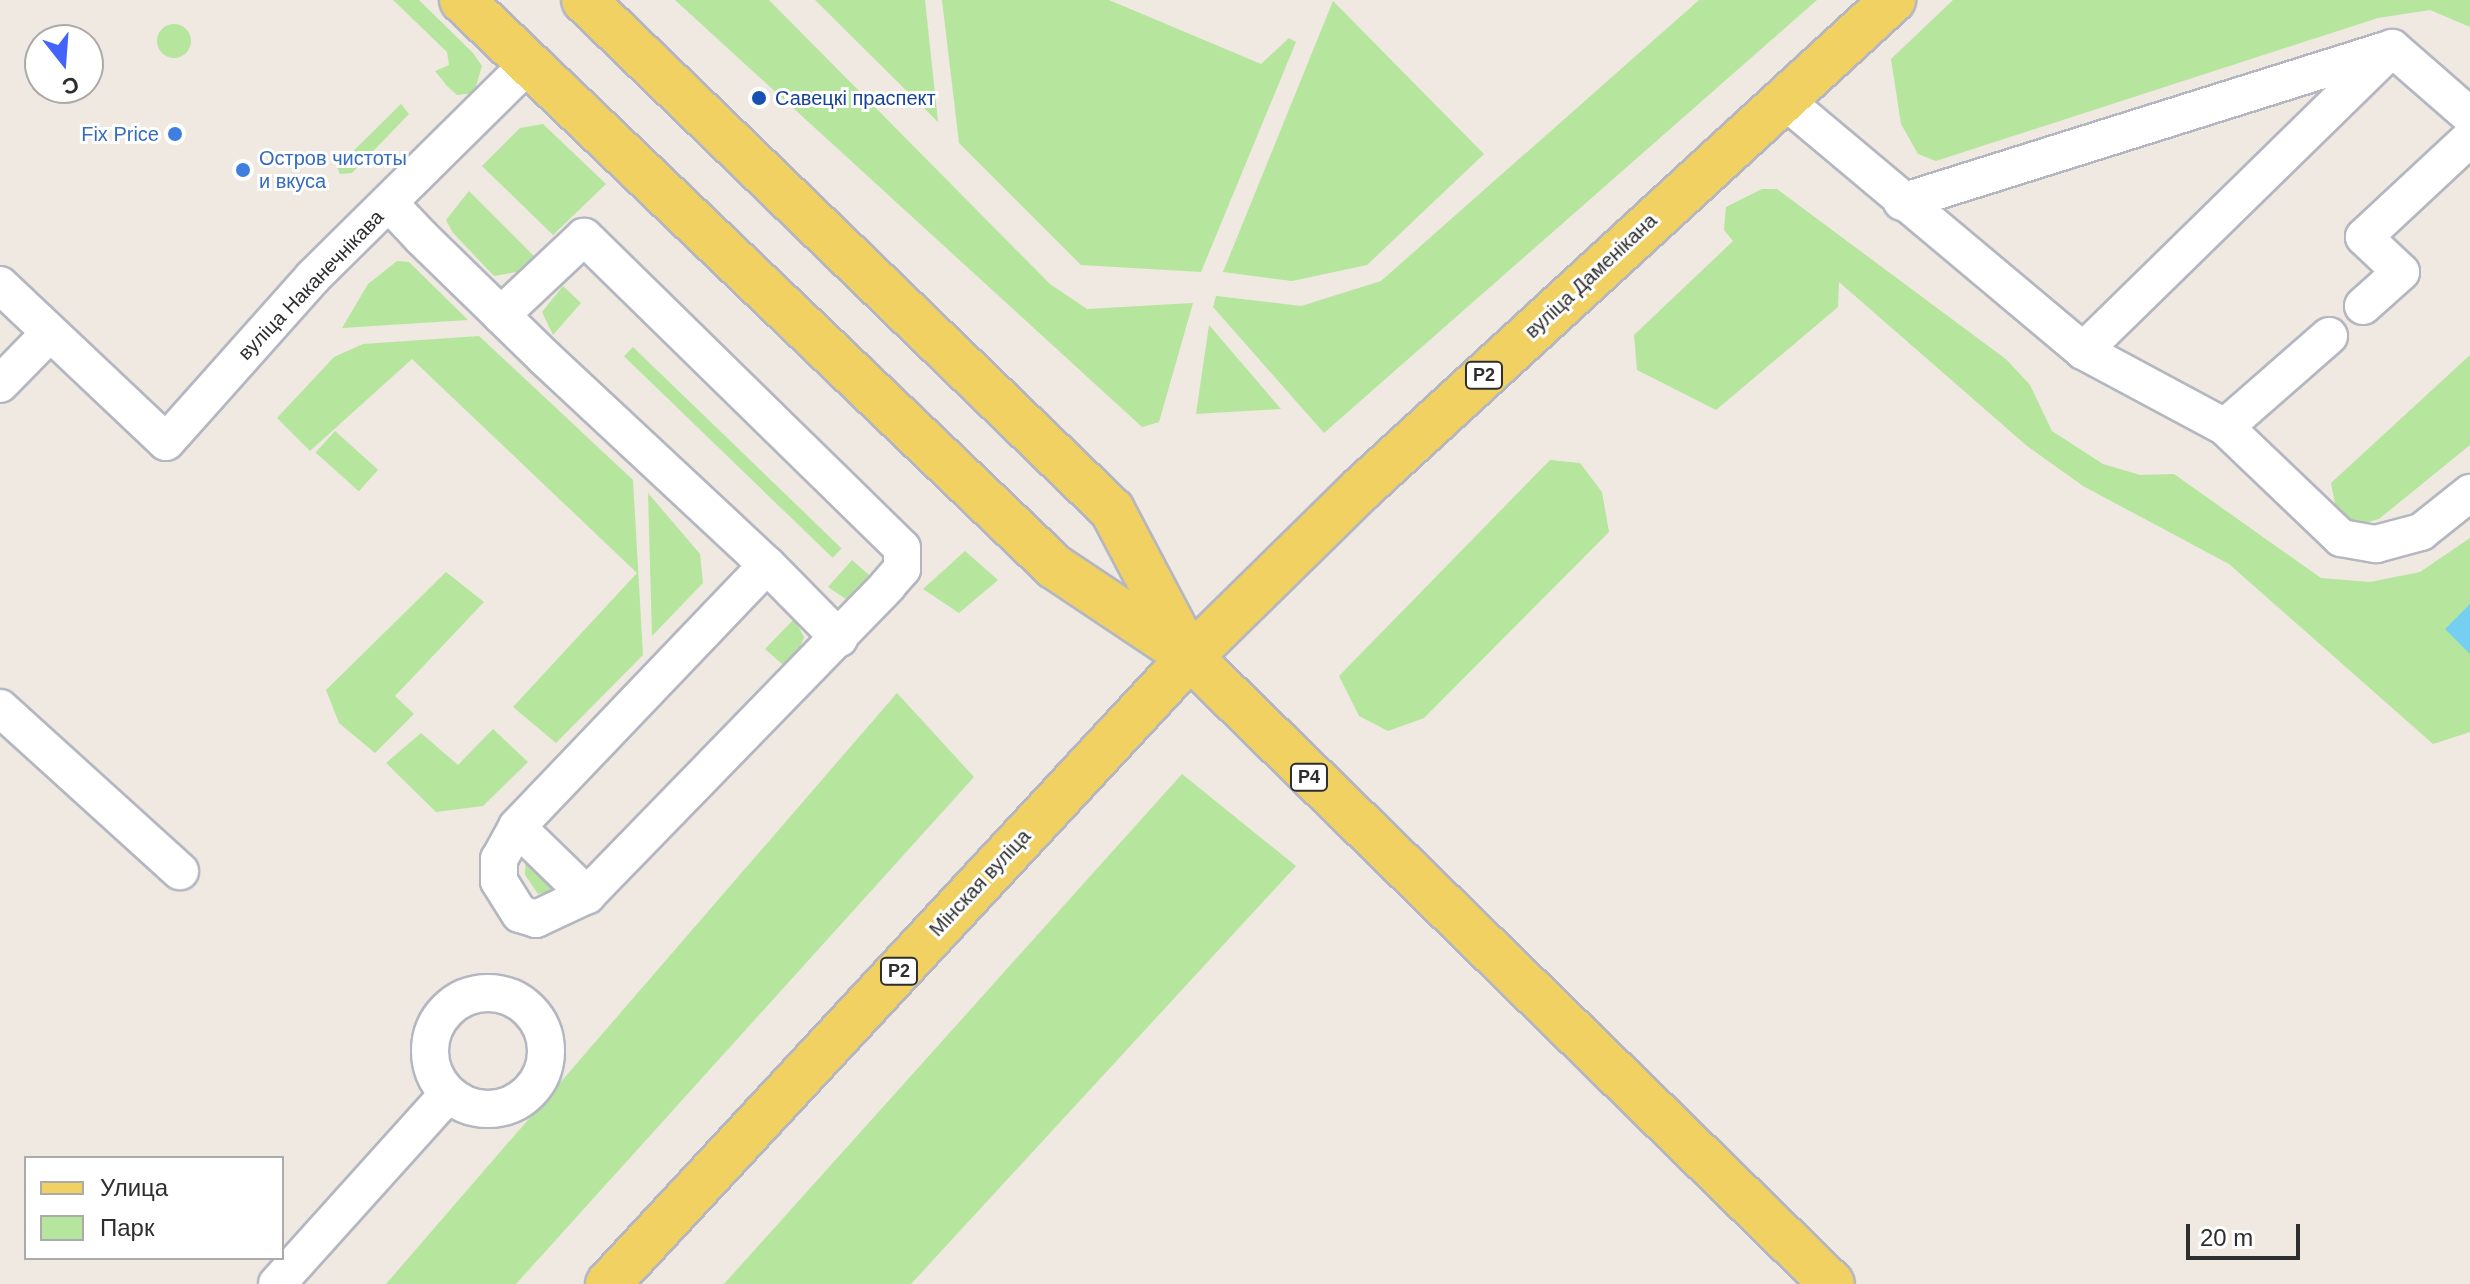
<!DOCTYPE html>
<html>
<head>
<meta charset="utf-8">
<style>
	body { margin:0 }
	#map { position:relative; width:2470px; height:1284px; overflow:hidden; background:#efe9e1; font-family:Helvetica,sans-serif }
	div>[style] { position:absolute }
	.green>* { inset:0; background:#b6e59e; transform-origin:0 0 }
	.round { border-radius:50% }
	.water>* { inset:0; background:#75cff0 }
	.roads { filter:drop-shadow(2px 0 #b4b7c1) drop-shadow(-2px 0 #b4b7c1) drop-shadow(0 2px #b4b7c1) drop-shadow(0 -2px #b4b7c1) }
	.minor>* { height:36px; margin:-18px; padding:0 18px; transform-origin:18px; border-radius:18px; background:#fff }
	.minor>.ring { margin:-18px; padding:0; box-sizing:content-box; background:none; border:36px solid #fff; border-radius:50% }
	.major>* { height:44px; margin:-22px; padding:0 22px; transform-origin:22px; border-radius:22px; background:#f2d163 }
	.dots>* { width:22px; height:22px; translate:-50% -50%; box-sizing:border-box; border:4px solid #fff; border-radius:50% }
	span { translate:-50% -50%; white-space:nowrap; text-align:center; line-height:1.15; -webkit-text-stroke:6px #fff; paint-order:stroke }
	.shield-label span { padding:2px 6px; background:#fff; border:2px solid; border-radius:6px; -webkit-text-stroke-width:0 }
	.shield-label { font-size:18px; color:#2e2e2e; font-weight:700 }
	.transit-label { font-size:20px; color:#164399 }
	.left { translate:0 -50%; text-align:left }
	.shop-label { font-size:20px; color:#366cbe }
	.right { translate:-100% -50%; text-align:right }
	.street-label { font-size:20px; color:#2e2e2e }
	.legend { position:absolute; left:24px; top:1156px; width:260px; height:104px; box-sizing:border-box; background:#fff; border:2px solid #ababab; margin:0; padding:10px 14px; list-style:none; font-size:24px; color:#2e2e2e }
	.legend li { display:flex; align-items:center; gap:16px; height:40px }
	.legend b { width:40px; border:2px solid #ababab }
	.north { position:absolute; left:24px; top:24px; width:80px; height:80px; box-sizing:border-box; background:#fff; border:2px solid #ababab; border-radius:50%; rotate:163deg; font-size:22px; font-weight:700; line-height:32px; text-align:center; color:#2e2e2e }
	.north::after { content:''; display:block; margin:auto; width:28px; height:36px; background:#4264fb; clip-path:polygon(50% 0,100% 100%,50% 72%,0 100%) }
	.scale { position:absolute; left:2186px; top:1224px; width:114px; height:36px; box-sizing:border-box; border:4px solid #2e2e2e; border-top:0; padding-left:10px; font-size:24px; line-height:28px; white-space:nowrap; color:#2e2e2e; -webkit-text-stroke:6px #fff; paint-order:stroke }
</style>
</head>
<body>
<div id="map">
	<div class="green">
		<div style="clip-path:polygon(393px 0,419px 0,473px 53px,482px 66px,474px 93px,457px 95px,447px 86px,435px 71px,449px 65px,447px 52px)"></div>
		<div style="clip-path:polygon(675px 0,769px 0,1050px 284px,1087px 309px,1193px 303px,1159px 422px,1142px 427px)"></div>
		<div style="clip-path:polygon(815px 0,925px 0,938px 122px)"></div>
		<div style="clip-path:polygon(942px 0,1109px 0,1261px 64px,1289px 38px,1296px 42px,1201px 272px,1081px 265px,959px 143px)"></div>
		<div style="clip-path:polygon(1699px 0,1817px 0,1324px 433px,1213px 307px,1216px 296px,1301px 306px,1381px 281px)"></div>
		<div style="clip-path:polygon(1953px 0,2470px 0,2470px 27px,2430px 10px,2378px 18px,1936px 161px,1918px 154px,1901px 124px,1891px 59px)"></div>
		<div style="clip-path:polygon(1333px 1px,1484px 154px,1367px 265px,1292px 281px,1223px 272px)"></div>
		<div class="round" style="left:157px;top:24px;width:34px;height:34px"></div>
		<div style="clip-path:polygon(401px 104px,409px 114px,352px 173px,340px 174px,337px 167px)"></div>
		<div style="clip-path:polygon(543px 124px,606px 184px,553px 235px,482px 166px,520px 128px)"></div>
		<div style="clip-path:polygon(1762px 189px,1777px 189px,2007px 360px,2030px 385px,2052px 431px,2103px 464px,2140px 475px,2174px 474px,2321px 578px,2370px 582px,2420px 572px,2470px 538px,2470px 732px,2433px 744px,2229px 564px,2083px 486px,2027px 446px,1839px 282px,1838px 307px,1716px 410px,1637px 370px,1634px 335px,1733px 241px,1724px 230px,1726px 207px)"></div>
		<div style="clip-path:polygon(469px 191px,539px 261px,528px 270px,494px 276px,453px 233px,446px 220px)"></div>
		<div style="clip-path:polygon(397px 261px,409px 262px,468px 320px,342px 328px,368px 284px)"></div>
		<div style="clip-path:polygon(563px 286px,581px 303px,553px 335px,542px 312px)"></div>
		<div style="clip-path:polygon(1209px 325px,1281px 409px,1196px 414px)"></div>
		<div style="clip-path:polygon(479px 336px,633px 480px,643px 655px,556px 743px,513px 707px,637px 573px,412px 359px,310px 451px,277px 418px,334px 357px,363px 344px)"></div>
		<div style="left:633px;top:347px;width:290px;height:13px;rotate:44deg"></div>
		<div style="clip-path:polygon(2470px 355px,2470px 445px,2379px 519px,2361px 524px,2348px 518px,2335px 504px,2331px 483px)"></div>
		<div style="left:335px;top:431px;width:58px;height:29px;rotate:42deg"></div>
		<div style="clip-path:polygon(1550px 460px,1580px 463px,1602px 492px,1609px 532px,1424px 718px,1388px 731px,1359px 716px,1339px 676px)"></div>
		<div style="clip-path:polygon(648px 493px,700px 554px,703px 583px,652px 636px)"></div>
		<div style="clip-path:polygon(965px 551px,998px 580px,959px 613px,923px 589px)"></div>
		<div style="clip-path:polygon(852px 560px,876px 581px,849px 601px,828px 587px)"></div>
		<div style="clip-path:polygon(446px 572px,484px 602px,395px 696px,414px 714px,375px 753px,339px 723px,326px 690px)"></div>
		<div style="clip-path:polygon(794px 619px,804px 637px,791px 672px,765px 649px)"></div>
		<div style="clip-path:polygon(897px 693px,974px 777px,516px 1284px,386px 1284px)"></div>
		<div style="clip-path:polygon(493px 729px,528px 762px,483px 806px,436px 812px,386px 763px,421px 733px,458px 765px)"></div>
		<div style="clip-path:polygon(1182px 774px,1296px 866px,911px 1284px,724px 1284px)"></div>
		<div style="clip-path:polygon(526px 852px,569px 891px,538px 894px,525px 875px)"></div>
	</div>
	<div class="water">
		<div style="clip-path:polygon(2470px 604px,2470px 654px,2445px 629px)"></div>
	</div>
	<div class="roads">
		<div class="minor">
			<div style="left:1783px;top:99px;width:392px;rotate:40deg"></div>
			<div style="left:1902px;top:202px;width:507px;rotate:-17.43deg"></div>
			<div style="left:389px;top:203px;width:47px;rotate:46.7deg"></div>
			<div style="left:421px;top:237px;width:112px;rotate:44.3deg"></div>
			<div style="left:501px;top:315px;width:62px;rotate:44.3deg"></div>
			<div style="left:545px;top:358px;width:304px;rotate:43deg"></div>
			<div style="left:767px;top:565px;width:362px;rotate:133.7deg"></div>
			<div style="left:517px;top:827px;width:37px;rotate:119deg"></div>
			<div style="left:499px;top:859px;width:22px;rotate:90deg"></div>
			<div style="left:499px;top:881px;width:39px;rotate:58deg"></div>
			<div style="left:520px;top:914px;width:17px;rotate:17deg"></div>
			<div style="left:536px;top:919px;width:56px;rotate:-25.2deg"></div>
			<div style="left:587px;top:895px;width:431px;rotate:-45.8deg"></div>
			<div style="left:887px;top:586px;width:23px;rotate:-49deg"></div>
			<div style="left:902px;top:569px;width:21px;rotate:-90deg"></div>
			<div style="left:902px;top:548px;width:445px;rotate:-135.6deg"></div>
			<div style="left:584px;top:237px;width:114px;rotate:136.8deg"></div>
			<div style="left:0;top:285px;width:228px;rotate:43.4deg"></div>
			<div style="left:166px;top:442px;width:221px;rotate:-48.3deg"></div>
			<div style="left:313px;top:277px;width:303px;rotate:-44.7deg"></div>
			<div style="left:2363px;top:306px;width:51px;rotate:-41.8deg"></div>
			<div style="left:2401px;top:272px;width:51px;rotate:-136.6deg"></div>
			<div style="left:2364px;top:237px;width:145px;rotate:-43deg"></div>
			<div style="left:2329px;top:336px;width:138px;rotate:138.8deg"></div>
			<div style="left:2225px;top:427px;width:161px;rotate:-151.8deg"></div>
			<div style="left:2083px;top:351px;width:433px;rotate:-44.4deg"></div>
			<div style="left:2392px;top:48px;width:103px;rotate:41.1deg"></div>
			<div style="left:0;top:384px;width:69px;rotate:-45.6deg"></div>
			<div style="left:2225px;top:427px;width:161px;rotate:43.7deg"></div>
			<div style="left:2341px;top:538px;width:36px;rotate:10deg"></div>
			<div style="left:2376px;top:544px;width:47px;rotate:-14.9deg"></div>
			<div style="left:2421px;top:532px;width:63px;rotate:-38.5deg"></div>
			<div style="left:767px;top:565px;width:103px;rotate:45.4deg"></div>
			<div style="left:0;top:708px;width:243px;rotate:42.2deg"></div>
			<div style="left:517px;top:827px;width:98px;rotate:44.2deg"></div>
			<div class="ring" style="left:430px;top:993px;width:80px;height:80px"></div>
			<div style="left:277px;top:1284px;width:256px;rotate:-48deg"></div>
		</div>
		<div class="major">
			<div style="left:462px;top:0;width:820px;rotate:43.72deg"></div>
			<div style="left:1055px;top:567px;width:162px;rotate:33.7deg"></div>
			<div style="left:1190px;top:657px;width:897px;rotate:44.32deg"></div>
			<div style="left:584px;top:0;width:734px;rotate:44.01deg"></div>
			<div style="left:1112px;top:510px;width:161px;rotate:62.2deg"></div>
			<div style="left:608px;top:1284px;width:855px;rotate:-47.13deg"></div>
			<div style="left:1190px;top:657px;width:240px;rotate:-44.5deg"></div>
			<div style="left:1361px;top:489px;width:723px;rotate:-42.59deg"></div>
		</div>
	</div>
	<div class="dots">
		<div style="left:759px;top:98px;background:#1a4fb4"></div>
		<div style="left:175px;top:134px;background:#3f7fe0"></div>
		<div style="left:243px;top:170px;background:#3f7fe0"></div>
	</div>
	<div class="shield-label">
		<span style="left:1484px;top:375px">Р2</span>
		<span style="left:1309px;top:777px">Р4</span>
		<span style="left:899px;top:971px">Р2</span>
	</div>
	<div class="transit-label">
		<span class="left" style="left:775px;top:98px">Савецкі праспект</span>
	</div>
	<div class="shop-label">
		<span class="right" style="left:159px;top:134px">Fix Price</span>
		<span class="left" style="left:259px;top:170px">Остров чистоты<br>и вкуса</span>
	</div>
	<div class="street-label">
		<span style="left:1591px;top:276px;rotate:-43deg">вуліца Даменікана</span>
		<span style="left:311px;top:285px;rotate:-46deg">вуліца Наканечнікава</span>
		<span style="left:980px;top:883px;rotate:-47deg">Мінская вуліца</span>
	</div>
	<ul class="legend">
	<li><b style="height:10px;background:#f2d163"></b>Улица</li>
	<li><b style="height:22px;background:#b6e59e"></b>Парк</li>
	</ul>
	<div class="north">С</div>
	<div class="scale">20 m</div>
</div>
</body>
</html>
